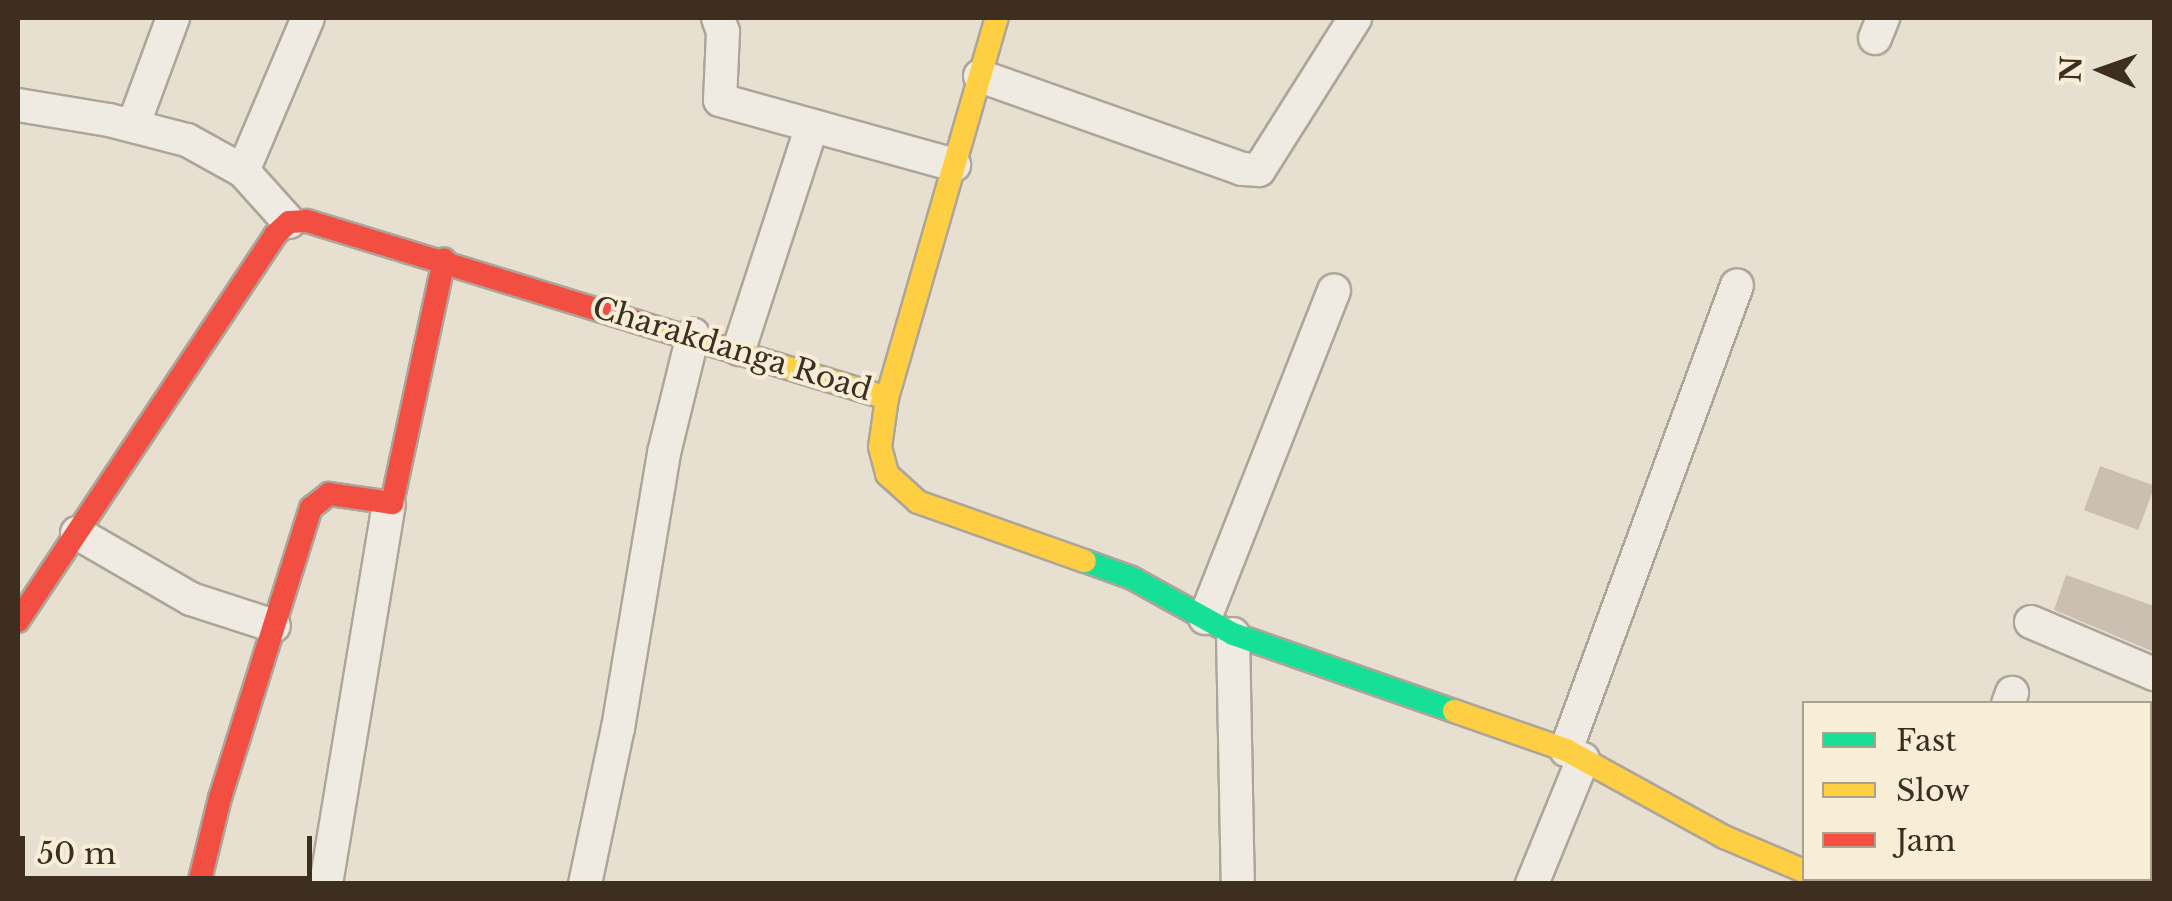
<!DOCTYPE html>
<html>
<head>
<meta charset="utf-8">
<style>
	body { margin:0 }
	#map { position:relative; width:2172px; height:901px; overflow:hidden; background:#e7e0d1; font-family:"Libre Baskerville",serif }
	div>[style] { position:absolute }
	.building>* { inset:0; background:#cbbfb2; transform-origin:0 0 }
	.roads { filter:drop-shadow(2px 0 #ada599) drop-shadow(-2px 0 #ada599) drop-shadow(0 2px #ada599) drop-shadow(0 -2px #ada599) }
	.street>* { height:32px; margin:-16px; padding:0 16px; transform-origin:16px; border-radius:16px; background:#efebe3 }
	.fast>* { height:22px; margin:-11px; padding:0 11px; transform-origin:11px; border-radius:11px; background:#16e098 }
	.slow>* { height:22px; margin:-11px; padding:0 11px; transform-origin:11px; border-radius:11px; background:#ffcf43 }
	.jam>* { height:22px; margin:-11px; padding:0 11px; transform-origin:11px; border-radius:11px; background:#f24e42 }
	span { translate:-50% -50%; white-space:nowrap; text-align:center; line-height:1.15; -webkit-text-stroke:8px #f7eed8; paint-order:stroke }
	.street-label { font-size:30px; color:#3d2e20 }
	.frame { position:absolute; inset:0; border:20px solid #3d2e20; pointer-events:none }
	.legend { position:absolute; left:1802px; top:701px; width:350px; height:180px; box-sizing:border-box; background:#f7eed8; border:2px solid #ada18e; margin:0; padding:12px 18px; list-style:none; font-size:30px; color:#3d2e20 }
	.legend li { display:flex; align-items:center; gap:20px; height:50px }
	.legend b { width:50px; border:2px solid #ada18e }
	.north { position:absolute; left:2052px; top:20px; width:100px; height:100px; -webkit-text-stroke:8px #f7eed8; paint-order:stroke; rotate:272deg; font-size:28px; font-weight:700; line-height:40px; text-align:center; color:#3d2e20 }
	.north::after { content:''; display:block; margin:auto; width:35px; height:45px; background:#3d2e20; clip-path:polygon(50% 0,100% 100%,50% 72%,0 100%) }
	.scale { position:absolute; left:20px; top:836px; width:292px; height:45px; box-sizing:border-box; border:5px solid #3d2e20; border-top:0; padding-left:12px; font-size:30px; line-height:35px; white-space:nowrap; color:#3d2e20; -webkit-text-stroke:8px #f7eed8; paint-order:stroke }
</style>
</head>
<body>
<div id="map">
	<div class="building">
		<div style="left:2100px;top:466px;width:58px;height:47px;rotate:20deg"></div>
		<div style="clip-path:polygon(2066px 575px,2154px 606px,2154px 652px,2054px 610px)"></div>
	</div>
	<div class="roads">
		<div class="street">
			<div style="left:718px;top:18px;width:15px;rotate:70deg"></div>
			<div style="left:723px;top:32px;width:68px;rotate:92.5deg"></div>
			<div style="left:720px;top:100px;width:243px;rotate:15.5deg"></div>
			<div style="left:1875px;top:38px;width:22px;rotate:-68deg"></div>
			<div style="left:980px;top:76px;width:278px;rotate:19.5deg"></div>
			<div style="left:1242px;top:169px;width:17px;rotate:3deg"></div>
			<div style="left:1259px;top:170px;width:180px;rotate:-57.7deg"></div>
			<div style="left:18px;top:105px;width:92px;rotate:9.4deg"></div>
			<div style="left:109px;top:120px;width:81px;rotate:14.4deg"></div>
			<div style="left:187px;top:140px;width:64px;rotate:29deg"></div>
			<div style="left:133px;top:126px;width:115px;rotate:-69.7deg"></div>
			<div style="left:289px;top:222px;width:69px;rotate:-132deg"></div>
			<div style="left:243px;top:171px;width:166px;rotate:-67deg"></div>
			<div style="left:739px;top:349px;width:235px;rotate:-71.9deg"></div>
			<div style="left:77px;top:533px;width:132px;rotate:30.1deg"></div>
			<div style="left:191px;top:599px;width:87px;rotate:18deg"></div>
			<div style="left:1205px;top:618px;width:352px;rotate:-68.5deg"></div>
			<div style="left:2031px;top:622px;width:134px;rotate:22.9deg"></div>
			<div style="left:1233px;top:634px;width:250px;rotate:88.9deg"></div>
			<div style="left:2008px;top:704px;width:12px;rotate:-70deg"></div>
			<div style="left:1566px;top:750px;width:495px;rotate:-69.8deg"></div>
			<div style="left:326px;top:884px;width:384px;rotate:-80.6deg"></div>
			<div style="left:585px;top:884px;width:159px;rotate:-78.1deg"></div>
			<div style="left:618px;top:728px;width:279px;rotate:-80.5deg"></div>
			<div style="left:664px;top:453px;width:122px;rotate:-76.2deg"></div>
			<div style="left:1532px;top:884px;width:135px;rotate:-67.8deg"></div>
			<div style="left:1948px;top:884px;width:6px;rotate:-81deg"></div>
		</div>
		<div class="fast">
			<div style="left:1085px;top:561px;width:50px;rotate:19.9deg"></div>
			<div style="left:1132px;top:578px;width:115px;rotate:29deg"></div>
			<div style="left:1233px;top:634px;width:234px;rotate:19.2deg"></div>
		</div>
		<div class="slow">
			<div style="left:637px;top:322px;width:261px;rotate:16.9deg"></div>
			<div style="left:887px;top:398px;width:49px;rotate:98.1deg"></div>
			<div style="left:880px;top:447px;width:28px;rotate:75deg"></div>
			<div style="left:887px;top:474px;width:42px;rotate:42.1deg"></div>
			<div style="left:918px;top:502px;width:177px;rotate:19.5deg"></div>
			<div style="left:887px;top:398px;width:396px;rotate:-73.9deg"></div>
			<div style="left:1454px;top:711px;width:119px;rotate:19.2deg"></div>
			<div style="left:1566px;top:750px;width:180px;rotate:28.8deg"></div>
			<div style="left:1724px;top:837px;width:87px;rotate:23deg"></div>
		</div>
		<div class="jam">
			<div style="left:18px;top:621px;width:464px;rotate:-56.3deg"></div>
			<div style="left:275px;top:235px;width:19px;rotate:-43deg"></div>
			<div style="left:289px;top:222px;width:18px;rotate:-3deg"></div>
			<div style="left:307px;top:221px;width:345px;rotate:17deg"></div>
			<div style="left:199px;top:884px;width:89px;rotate:-76.3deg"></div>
			<div style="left:220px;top:798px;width:304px;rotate:-72.6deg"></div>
			<div style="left:311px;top:508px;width:23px;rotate:-38deg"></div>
			<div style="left:329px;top:494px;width:64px;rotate:8.1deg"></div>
			<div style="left:392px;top:503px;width:249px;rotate:-77.9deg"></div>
		</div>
	</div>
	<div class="street-label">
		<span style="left:732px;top:349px;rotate:17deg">Charakdanga Road</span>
	</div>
	<div class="frame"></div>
	<ul class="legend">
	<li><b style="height:12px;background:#16e098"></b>Fast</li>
	<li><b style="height:12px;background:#ffcf43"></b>Slow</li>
	<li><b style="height:12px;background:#f24e42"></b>Jam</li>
	</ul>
	<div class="north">N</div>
	<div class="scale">50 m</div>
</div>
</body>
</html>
